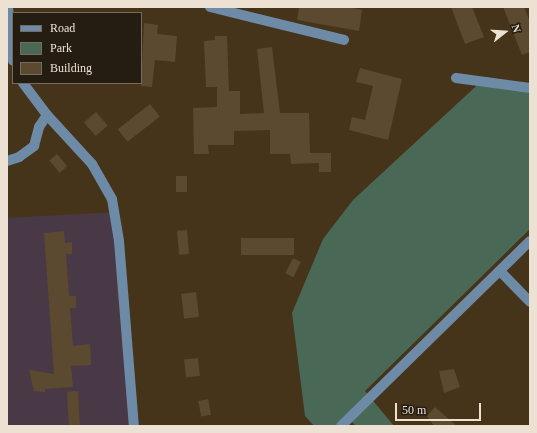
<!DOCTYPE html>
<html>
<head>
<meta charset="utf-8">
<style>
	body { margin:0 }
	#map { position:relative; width:537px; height:433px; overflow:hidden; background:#453419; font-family:"Times New Roman",serif }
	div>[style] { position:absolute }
	.medical>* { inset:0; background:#493946 }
	.green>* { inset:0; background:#496856 }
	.building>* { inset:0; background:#5b4a2f; transform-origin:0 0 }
	.minor>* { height:10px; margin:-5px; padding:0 5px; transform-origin:5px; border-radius:5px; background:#6d8ba7 }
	span { translate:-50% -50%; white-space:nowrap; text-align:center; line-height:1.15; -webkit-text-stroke:3px #251d12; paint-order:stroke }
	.frame { position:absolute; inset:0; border:8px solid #ece1d2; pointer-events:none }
	.legend { position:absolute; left:12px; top:12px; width:130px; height:72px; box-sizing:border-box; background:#251d12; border:1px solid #756b5f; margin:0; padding:5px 7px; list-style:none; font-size:12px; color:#ece1d2 }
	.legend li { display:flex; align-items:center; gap:8px; height:20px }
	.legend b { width:20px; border:1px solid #756b5f }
	.north { position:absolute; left:485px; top:12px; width:40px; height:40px; -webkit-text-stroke:3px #251d12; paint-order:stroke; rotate:73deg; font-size:11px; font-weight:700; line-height:16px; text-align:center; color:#ece1d2 }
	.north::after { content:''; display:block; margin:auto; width:14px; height:18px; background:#ece1d2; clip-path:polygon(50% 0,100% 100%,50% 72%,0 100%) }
	.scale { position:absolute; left:395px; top:403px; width:86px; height:18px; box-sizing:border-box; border:2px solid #ece1d2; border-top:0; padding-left:5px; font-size:12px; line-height:14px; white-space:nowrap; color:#ece1d2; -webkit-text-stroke:3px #251d12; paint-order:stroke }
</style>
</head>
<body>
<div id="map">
	<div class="medical">
		<div style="clip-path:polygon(116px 212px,133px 426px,7px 426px,7px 218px)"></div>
	</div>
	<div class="green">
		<div style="clip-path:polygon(486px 77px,530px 91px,530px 229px,365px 391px,394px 426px,356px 426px,348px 418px,341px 426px,314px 426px,305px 416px,292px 313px,323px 239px,353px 200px)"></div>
	</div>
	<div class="building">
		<div style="clip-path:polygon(299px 7px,347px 7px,362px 10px,359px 31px,297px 20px)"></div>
		<div style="clip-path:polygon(451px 7px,472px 7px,484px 37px,465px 44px)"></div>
		<div style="clip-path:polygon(503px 7px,524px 7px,530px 22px,530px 52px,522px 55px)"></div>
		<div style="clip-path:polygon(144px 23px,158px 25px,157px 34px,177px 36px,175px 62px,155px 60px,152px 87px,141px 86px)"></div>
		<div style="clip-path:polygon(215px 36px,227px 36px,229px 91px,240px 91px,240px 114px,264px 113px,257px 49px,272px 47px,280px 113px,309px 113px,310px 153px,331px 153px,331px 172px,319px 172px,319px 163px,291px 164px,290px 154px,270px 154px,270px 130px,234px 131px,234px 145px,208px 145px,209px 154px,194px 154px,193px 108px,217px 107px,217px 87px,206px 87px,204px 41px,215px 40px)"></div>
		<div style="clip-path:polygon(360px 68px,402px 79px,388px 140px,349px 130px,352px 117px,365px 120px,373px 86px,356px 82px)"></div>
		<div style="left:150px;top:104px;width:16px;height:41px;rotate:52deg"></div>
		<div style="left:96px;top:112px;width:18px;height:16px;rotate:49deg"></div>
		<div style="left:57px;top:154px;width:16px;height:10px;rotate:50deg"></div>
		<div style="left:176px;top:176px;width:11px;height:16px"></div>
		<div style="left:187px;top:230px;width:24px;height:10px;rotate:85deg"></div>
		<div style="clip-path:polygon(64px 231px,65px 243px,72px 242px,72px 254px,66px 254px,69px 296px,76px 296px,76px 308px,70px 308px,73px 346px,90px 344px,91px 365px,71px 366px,73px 387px,45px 389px,45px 392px,34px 391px,29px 370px,54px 374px,44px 233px)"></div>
		<div style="left:241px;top:238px;width:53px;height:17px"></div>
		<div style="left:293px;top:258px;width:9px;height:17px;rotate:27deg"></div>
		<div style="left:196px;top:292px;width:25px;height:15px;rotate:83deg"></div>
		<div style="left:198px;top:358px;width:18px;height:14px;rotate:84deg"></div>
		<div style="clip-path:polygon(454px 369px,460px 387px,444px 393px,439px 371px)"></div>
		<div style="left:78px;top:391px;width:35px;height:11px;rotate:87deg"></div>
		<div style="left:208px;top:399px;width:16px;height:10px;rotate:79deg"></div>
		<div style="clip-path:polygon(435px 407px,457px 426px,434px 426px,427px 416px)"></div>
	</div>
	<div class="minor">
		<div style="left:8px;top:7px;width:54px;rotate:84.7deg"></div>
		<div style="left:210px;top:7px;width:138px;rotate:13.8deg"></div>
		<div style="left:456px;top:78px;width:75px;rotate:7.7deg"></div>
		<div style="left:23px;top:83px;width:40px;rotate:53deg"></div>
		<div style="left:47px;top:115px;width:67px;rotate:47.4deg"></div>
		<div style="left:92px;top:164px;width:40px;rotate:60.3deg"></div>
		<div style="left:112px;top:199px;width:43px;rotate:80.5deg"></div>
		<div style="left:119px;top:241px;width:186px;rotate:85.4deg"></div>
		<div style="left:7px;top:161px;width:13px;rotate:-18deg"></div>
		<div style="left:19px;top:157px;width:19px;rotate:-36deg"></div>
		<div style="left:34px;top:146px;width:20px;rotate:-75deg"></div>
		<div style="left:39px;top:127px;width:14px;rotate:-56deg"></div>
		<div style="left:500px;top:271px;width:43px;rotate:45.9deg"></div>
		<div style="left:341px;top:426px;width:264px;rotate:-44.4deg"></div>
	</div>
	<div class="frame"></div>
	<ul class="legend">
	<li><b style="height:5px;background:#6d8ba7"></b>Road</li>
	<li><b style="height:11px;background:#496856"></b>Park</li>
	<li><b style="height:11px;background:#5b4a2f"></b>Building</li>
	</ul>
	<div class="north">N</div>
	<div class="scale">50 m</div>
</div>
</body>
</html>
